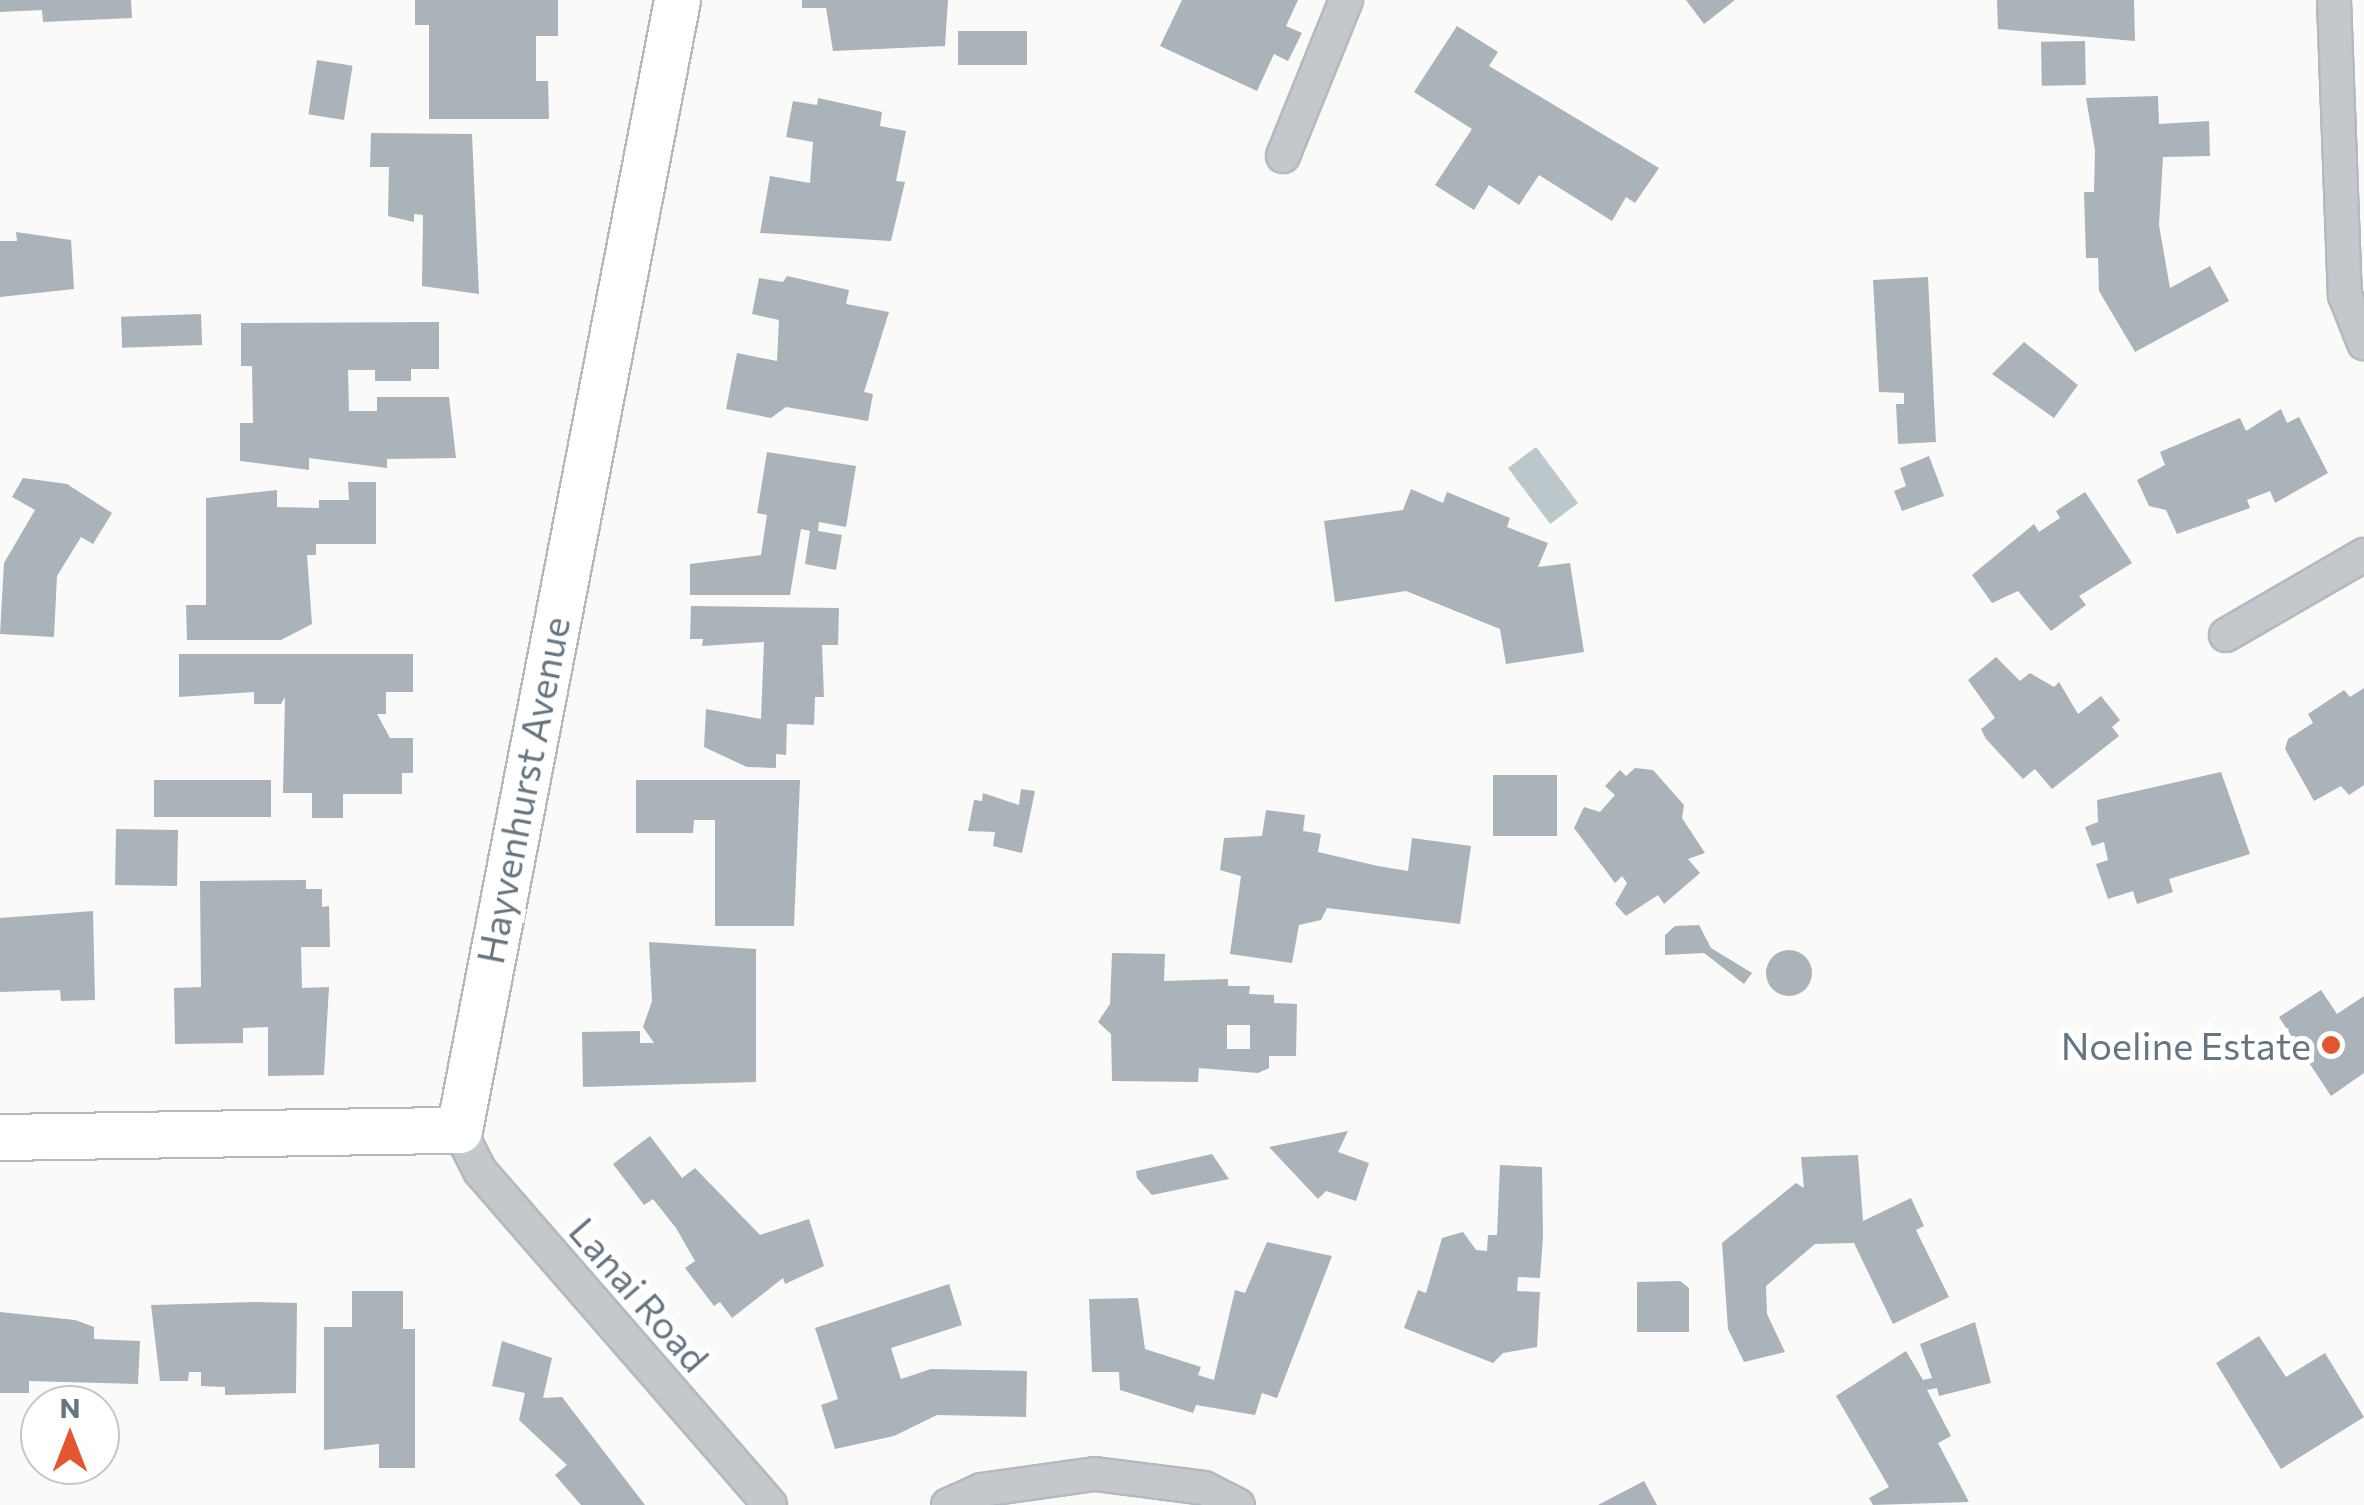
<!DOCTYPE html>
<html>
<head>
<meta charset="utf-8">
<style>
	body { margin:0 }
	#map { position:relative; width:2364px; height:1505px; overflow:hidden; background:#fafaf8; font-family:Commissioner,sans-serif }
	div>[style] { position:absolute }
	.water>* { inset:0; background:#bbc7cb; transform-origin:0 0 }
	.building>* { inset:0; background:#aab3b9; transform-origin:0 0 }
	.round { border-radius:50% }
	.roads { filter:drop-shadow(2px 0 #b3babf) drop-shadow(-2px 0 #b3babf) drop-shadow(0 2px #b3babf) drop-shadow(0 -2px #b3babf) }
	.minor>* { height:32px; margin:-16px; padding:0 16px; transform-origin:16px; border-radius:16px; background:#c3c8cc }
	.secondary>* { height:45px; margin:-22.5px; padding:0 22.5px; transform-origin:22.5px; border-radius:22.5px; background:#fff }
	.dots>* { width:28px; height:28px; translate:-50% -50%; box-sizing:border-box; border:5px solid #fff; border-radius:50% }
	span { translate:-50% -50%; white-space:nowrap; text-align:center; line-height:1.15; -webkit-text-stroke:10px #fff; paint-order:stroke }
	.street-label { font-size:38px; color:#657683 }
	.poi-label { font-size:38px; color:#657683 }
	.right { translate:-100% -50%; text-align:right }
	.north { position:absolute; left:20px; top:1385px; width:100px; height:100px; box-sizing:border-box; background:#fff; border:2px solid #c1c8cd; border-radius:50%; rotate:0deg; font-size:28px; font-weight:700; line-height:40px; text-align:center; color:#657683 }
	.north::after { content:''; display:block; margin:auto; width:35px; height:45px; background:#e4572e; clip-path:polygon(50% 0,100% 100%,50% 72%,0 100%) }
</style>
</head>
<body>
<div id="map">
	<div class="water">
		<div style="left:1536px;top:447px;width:70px;height:35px;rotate:53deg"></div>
	</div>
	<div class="building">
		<div style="clip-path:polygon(0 0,131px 0,132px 18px,43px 22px,42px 10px,0 12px)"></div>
		<div style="clip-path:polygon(415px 0,558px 0,558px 36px,536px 36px,536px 81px,548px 81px,549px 119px,429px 119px,429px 25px,415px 25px)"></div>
		<div style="clip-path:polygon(802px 0,948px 0,945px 46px,833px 51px,826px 8px,802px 8px)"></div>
		<div style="clip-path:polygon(1182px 0,1298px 0,1286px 26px,1302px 33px,1288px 61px,1274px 54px,1257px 91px,1160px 46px)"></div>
		<div style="clip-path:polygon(1686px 0,1735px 0,1704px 24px)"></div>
		<div style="clip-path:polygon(1997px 0,2134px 0,2135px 41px,1998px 29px)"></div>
		<div style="clip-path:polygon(1457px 26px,1498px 52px,1489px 66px,1659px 168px,1635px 203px,1626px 197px,1612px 221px,1539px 175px,1519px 205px,1489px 185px,1474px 210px,1435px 185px,1472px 129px,1414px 92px)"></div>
		<div style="left:958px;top:31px;width:69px;height:34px"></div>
		<div style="left:2085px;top:41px;width:44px;height:44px;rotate:89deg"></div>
		<div style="left:317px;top:60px;width:36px;height:55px;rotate:9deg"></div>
		<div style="clip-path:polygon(2158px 96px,2159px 124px,2209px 121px,2210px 156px,2163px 157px,2159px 225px,2170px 288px,2210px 266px,2229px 301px,2135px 352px,2099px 291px,2098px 258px,2086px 258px,2084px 192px,2094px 192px,2095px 150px,2086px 98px)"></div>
		<div style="clip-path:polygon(818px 98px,882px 112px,880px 126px,906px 131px,896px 181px,905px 182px,891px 241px,760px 233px,770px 176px,810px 183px,813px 142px,786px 137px,793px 101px,817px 105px)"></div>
		<div style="clip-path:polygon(371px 133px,472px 134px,479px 294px,422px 286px,423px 215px,414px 214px,414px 222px,388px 216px,389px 167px,370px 167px)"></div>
		<div style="clip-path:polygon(16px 232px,71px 240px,74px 289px,0 297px,0 241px,17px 241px)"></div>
		<div style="clip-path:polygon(787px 276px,849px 290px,846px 304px,889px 312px,864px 392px,873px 394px,868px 421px,786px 407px,771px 418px,726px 409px,737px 353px,777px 361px,779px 320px,752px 314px,759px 278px,783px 282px)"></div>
		<div style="clip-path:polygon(1928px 277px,1936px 442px,1898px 444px,1896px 404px,1904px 404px,1904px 393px,1879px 392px,1873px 280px)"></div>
		<div style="left:201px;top:314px;width:31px;height:80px;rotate:88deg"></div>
		<div style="clip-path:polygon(439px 322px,439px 369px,411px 369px,411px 381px,375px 381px,375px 370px,348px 370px,349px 411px,377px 411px,377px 397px,449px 397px,456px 458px,387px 459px,387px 468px,309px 458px,309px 470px,240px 461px,240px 423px,253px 423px,252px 366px,241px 366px,241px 323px)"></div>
		<div style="clip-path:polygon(2024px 342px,2078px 385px,2054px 418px,1992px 374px)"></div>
		<div style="clip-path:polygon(2281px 409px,2287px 423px,2299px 417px,2328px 473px,2275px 503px,2270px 491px,2247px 500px,2250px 508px,2177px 534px,2166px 510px,2149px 506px,2137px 480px,2165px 465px,2160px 452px,2240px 418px,2246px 431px)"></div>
		<div style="clip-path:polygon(767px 452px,856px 466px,846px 527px,819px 522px,818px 531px,842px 535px,836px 570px,805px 564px,810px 531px,801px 529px,790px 595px,690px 595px,690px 564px,761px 555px,767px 515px,757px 513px)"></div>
		<div style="clip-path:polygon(1929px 456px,1944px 496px,1902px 511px,1894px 491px,1906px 486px,1900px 468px)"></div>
		<div style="clip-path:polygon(23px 478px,67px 484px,112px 513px,93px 544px,81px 537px,57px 576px,54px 637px,0 634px,4px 563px,35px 510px,12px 497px)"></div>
		<div style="clip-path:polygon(348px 482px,376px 482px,376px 544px,316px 544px,316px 555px,307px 555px,312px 624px,281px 640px,187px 640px,186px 605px,206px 605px,206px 498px,277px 490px,277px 507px,319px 508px,319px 500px,349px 500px)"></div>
		<div style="clip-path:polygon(1411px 489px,1443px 503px,1447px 492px,1510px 518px,1507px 527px,1548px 543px,1538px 567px,1570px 563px,1584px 652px,1506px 664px,1500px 629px,1406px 591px,1335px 602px,1324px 521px,1403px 510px)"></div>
		<div style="clip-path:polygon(2085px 492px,2132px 563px,2079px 596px,2086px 605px,2051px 631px,2018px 591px,1992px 603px,1972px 575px,2034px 524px,2039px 532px,2060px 518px,2056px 511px)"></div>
		<div style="clip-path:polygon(691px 606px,839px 608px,838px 645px,822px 645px,824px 697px,815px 697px,814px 725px,787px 724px,786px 755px,776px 754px,776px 768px,747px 767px,704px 747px,706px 709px,761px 719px,764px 642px,702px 646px,703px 639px,690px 639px)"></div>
		<div style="clip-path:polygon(179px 654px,413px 654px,413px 692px,386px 692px,386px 714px,377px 714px,390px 738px,413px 738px,413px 773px,402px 773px,402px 794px,343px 794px,343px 818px,312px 818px,312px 793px,283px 793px,285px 697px,281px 704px,254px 704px,254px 692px,179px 697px)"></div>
		<div style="clip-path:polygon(1996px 657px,2020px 681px,2030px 673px,2054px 687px,2059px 682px,2078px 714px,2101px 696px,2120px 720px,2112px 727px,2119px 736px,2052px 789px,2035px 769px,2023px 779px,1986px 739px,1981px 729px,1995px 718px,1968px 680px)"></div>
		<div style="clip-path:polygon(2364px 688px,2364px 785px,2349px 795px,2341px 786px,2314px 801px,2285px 749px,2288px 739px,2313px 723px,2308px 714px,2344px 690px,2350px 697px)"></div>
		<div style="clip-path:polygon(1635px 768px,1653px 770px,1684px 805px,1682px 818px,1705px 853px,1688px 859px,1700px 873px,1664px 904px,1658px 895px,1626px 916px,1615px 904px,1627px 883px,1622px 876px,1615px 883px,1574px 828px,1584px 807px,1600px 812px,1615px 795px,1605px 786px,1620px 770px,1626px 776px)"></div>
		<div style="clip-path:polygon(2221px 772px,2250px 854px,2169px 879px,2173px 892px,2137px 904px,2133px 891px,2108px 899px,2096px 864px,2108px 860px,2104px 842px,2092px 846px,2085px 827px,2098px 822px,2097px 800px)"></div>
		<div style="left:1557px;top:775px;width:61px;height:64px;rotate:90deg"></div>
		<div style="left:154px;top:780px;width:117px;height:37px"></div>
		<div style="clip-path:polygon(636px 780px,800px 780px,794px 926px,715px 926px,715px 820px,694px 820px,693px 833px,636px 833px)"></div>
		<div style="clip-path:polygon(1021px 789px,1035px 791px,1022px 853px,993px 846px,995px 832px,968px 831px,974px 800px,982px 801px,983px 793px,1019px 805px)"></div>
		<div style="clip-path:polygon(1266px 810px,1305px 815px,1303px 831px,1321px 834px,1318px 852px,1378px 866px,1408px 871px,1412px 838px,1471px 846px,1460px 924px,1327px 908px,1321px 920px,1299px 925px,1292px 963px,1230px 954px,1241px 876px,1220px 870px,1224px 838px,1262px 836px)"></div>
		<div style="left:116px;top:829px;width:62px;height:56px;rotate:1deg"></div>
		<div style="clip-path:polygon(306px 880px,306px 889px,322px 889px,322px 907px,329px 906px,330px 947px,301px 947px,302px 988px,329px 987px,324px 1075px,268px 1076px,268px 1027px,243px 1028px,243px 1043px,175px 1044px,174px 988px,201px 987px,200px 881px)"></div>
		<div style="clip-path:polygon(93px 911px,95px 1000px,61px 1001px,60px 990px,0 992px,0 918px)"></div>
		<div style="clip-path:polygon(1699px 925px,1711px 948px,1752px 973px,1744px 984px,1704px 953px,1665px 955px,1665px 935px,1675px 926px)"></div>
		<div style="clip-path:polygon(649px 942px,756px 949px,756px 1082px,583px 1087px,582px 1032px,640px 1031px,640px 1043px,654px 1043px,643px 1027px,652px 1001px)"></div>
		<div class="round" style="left:1766px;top:950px;width:46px;height:46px"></div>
		<div style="clip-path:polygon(evenodd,1112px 953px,1165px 954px,1164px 981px,1228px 979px,1228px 986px,1250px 986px,1249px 994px,1274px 995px,1274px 1003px,1297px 1004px,1296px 1056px,1269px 1056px,1269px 1068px,1258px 1073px,1199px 1068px,1198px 1082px,1112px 1081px,1111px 1034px,1098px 1022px,1110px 1004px,1112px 953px,1227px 1025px,1250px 1025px,1250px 1049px,1227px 1049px,1227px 1025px)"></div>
		<div style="clip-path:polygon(2321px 990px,2337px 1014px,2364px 996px,2364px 1073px,2331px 1096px,2279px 1017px)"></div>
		<div style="clip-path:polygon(1348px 1131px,1338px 1152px,1369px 1163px,1356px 1201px,1326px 1191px,1318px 1199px,1269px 1147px)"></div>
		<div style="clip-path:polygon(650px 1136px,682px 1178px,695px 1168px,760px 1235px,809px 1219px,824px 1266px,785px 1284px,783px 1278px,732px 1318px,720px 1302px,714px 1306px,685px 1268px,695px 1261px,676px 1228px,653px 1199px,644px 1205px,613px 1164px)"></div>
		<div style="clip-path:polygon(1212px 1154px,1229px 1179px,1152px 1195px,1137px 1178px,1136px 1171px)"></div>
		<div style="clip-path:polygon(1858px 1155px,1863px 1221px,1911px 1198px,1924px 1226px,1916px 1230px,1949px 1297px,1893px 1324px,1854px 1243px,1815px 1244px,1766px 1286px,1767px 1314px,1785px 1352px,1744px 1362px,1728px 1329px,1722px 1243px,1796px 1183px,1804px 1188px,1801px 1157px)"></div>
		<div style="clip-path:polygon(1500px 1165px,1542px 1167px,1543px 1237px,1540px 1278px,1518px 1277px,1517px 1291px,1540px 1292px,1537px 1347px,1503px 1353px,1493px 1363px,1404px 1328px,1418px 1290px,1426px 1293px,1442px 1238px,1463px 1232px,1476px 1250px,1487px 1251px,1488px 1235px,1497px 1235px)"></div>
		<div style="clip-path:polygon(1267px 1242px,1332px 1256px,1277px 1398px,1262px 1393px,1255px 1415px,1196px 1405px,1193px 1413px,1120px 1390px,1119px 1372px,1092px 1372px,1089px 1299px,1138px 1298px,1145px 1349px,1201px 1367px,1198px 1375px,1214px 1380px,1235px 1290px,1245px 1293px)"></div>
		<div style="clip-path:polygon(1680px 1281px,1689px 1288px,1689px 1332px,1637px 1332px,1637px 1282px)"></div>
		<div style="clip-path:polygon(949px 1284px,962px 1325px,891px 1348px,901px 1379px,931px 1369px,1027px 1371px,1026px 1417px,937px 1415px,894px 1436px,835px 1449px,821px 1405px,838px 1399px,815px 1328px)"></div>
		<div style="clip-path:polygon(352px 1291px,403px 1291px,403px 1329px,415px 1329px,415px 1468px,379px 1468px,379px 1444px,324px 1450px,324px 1327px,352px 1327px)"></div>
		<div style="clip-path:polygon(255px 1302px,297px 1303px,296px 1393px,225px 1395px,225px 1387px,201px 1386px,201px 1372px,189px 1372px,188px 1381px,160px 1381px,151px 1305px)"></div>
		<div style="clip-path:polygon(0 1312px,75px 1320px,94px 1327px,94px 1339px,140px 1341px,138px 1384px,29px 1381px,29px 1393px,0 1393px)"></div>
		<div style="clip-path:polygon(1975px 1322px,1991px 1383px,1939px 1396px,1937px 1388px,1927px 1390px,1951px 1436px,1938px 1443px,1969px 1502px,1873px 1505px,1869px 1498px,1889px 1487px,1836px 1396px,1906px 1351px,1923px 1380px,1932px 1378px,1920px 1344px)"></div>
		<div style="clip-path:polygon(2259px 1336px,2286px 1377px,2325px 1353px,2364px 1417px,2281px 1469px,2216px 1363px)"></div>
		<div style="clip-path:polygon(502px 1341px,552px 1358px,543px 1398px,562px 1397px,645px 1505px,581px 1505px,555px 1475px,567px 1465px,519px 1420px,525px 1393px,492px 1386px)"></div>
		<div style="clip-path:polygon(1644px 1481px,1657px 1505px,1598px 1505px)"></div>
	</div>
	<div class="roads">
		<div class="minor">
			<div style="left:2334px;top:0;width:295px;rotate:87.9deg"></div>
			<div style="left:2345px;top:295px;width:52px;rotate:68.4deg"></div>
			<div style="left:1283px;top:156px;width:168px;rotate:-68deg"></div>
			<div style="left:2226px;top:635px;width:160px;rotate:-30.1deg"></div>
			<div style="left:459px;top:1130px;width:46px;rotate:62.9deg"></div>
			<div style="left:480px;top:1171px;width:442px;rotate:49deg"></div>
			<div style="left:948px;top:1505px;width:36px;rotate:-24deg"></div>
			<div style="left:981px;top:1490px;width:115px;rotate:-8deg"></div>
			<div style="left:1095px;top:1474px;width:110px;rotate:7.3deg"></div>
			<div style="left:1204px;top:1488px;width:38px;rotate:27deg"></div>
		</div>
		<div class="secondary">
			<div style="left:0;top:1137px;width:459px;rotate:-0.9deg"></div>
			<div style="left:459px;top:1130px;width:1151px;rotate:-79.08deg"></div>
		</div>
	</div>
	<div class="dots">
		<div style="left:2331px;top:1045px;background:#e4572e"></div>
	</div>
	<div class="street-label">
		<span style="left:522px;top:790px;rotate:-79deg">Hayvenhurst Avenue</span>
		<span style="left:640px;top:1294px;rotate:49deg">Lanai Road</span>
	</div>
	<div class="poi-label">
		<span class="right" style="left:2311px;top:1045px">Noeline Estate</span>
	</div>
	<div class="north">N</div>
</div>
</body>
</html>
